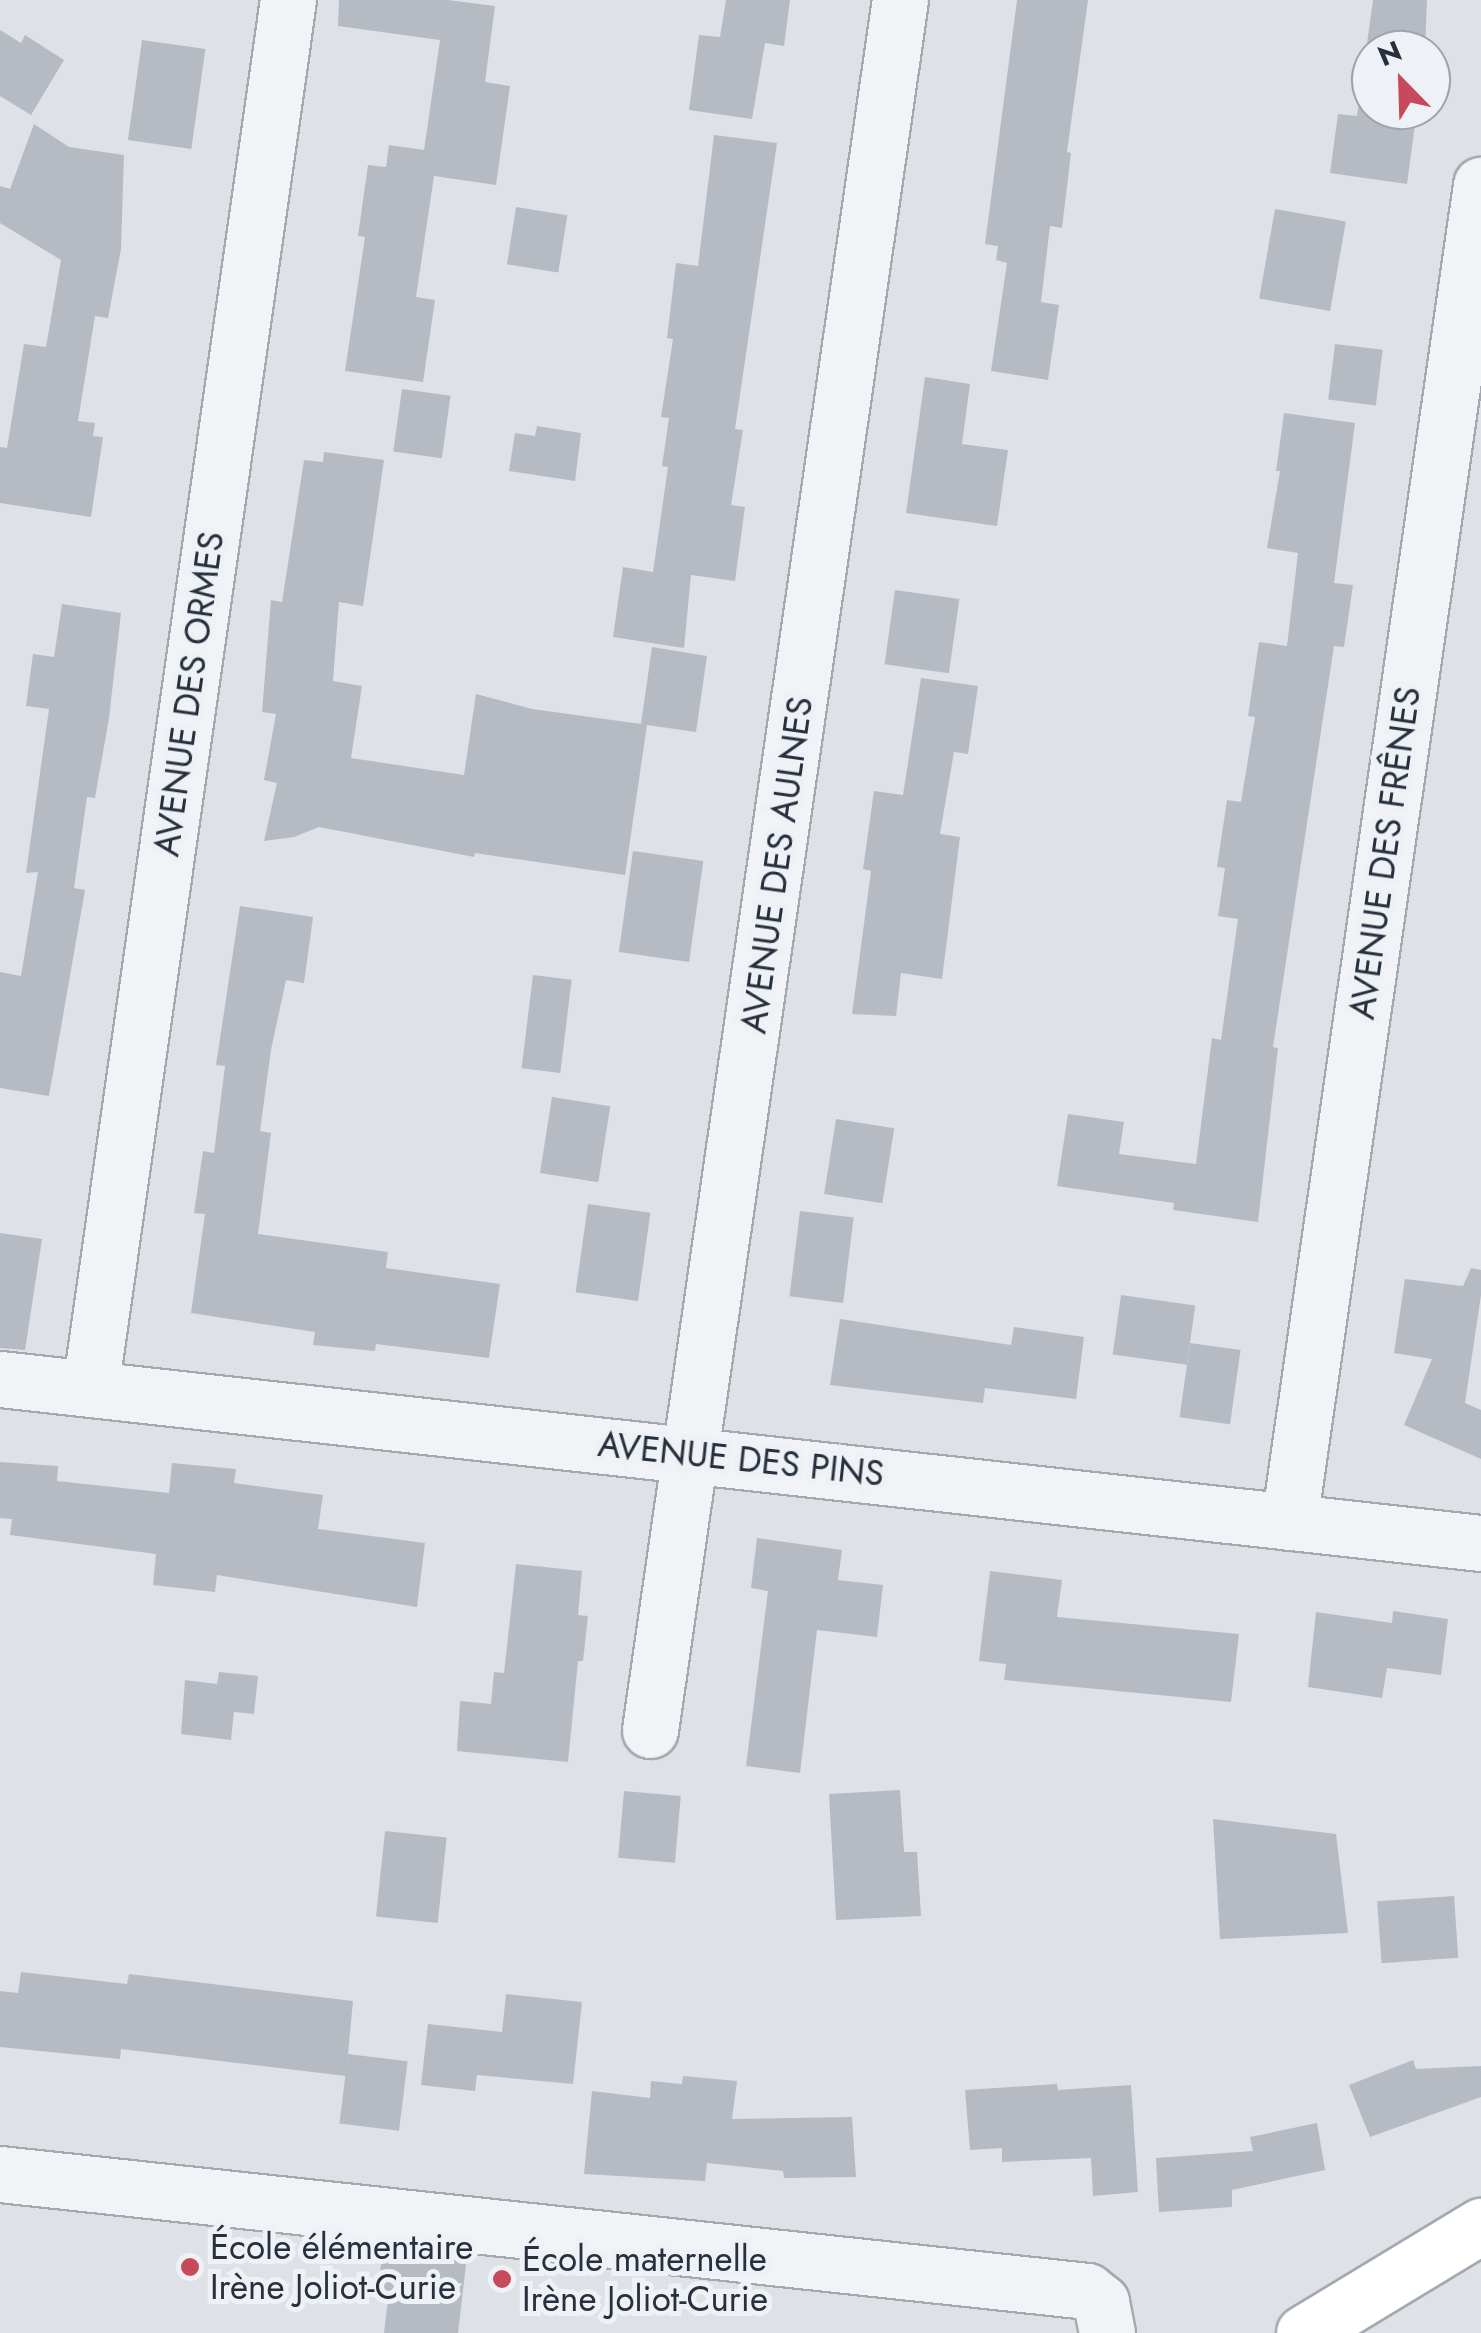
<!DOCTYPE html>
<html>
<head>
<meta charset="utf-8">
<style>
	body { margin:0 }
	#map { position:relative; width:1481px; height:2333px; overflow:hidden; background:#dee2e7; font-family:Jost,sans-serif }
	div>[style] { position:absolute }
	.building>* { inset:0; background:#b6bbc3; transform-origin:0 0 }
	.roads { filter:drop-shadow(2px 0 #a4a9b1) drop-shadow(-2px 0 #a4a9b1) drop-shadow(0 2px #a4a9b1) drop-shadow(0 -2px #a4a9b1) }
	.street>* { height:55px; margin:-27.5px; padding:0 27.5px; transform-origin:27.5px; border-radius:27.5px; background:#f1f3f6 }
	.secondary>* { height:55px; margin:-27.5px; padding:0 27.5px; transform-origin:27.5px; border-radius:27.5px; background:#fff }
	.dots>* { width:28px; height:28px; translate:-50% -50%; box-sizing:border-box; border:5px solid #eef1f5; border-radius:50% }
	span { translate:-50% -50%; white-space:nowrap; text-align:center; line-height:1.15; -webkit-text-stroke:10px #eef1f5; paint-order:stroke }
	.street-label { font-size:35px; color:#28303d }
	.poi-label { font-size:35px; color:#28303d }
	.left { translate:0 -50%; text-align:left }
	.north { position:absolute; left:1351px; top:30px; width:100px; height:100px; box-sizing:border-box; background:#eef1f5; border:2px solid #9fa4ab; border-radius:50%; rotate:337deg; font-size:28px; font-weight:700; line-height:40px; text-align:center; color:#28303d }
	.north::after { content:''; display:block; margin:auto; width:35px; height:45px; background:#c64a5c; clip-path:polygon(50% 0,100% 100%,50% 72%,0 100%) }
</style>
</head>
<body>
<div id="map">
	<div class="building">
		<div style="clip-path:polygon(339px 0,448px 0,495px 6px,485px 82px,510px 86px,496px 185px,434px 176px,416px 297px,435px 300px,423px 382px,345px 371px,365px 237px,358px 236px,368px 165px,386px 167px,389px 145px,424px 150px,440px 40px,338px 26px)"></div>
		<div style="clip-path:polygon(726px 0,790px 0,784px 46px,765px 43px,752px 119px,689px 110px,699px 35px,720px 37px)"></div>
		<div style="clip-path:polygon(1017px 0,1088px 0,1067px 152px,1071px 153px,1062px 228px,1050px 226px,1041px 302px,1059px 305px,1048px 380px,991px 371px,1007px 263px,996px 260px,998px 246px,985px 244px)"></div>
		<div style="clip-path:polygon(1373px 0,1427px 0,1425px 50px,1371px 50px,1371px 110px,1417px 110px,1407px 184px,1330px 173px,1338px 114px,1357px 116px)"></div>
		<div style="clip-path:polygon(0 30px,21px 43px,25px 35px,64px 60px,31px 115px,0 96px)"></div>
		<div style="left:142px;top:40px;width:64px;height:101px;rotate:8deg"></div>
		<div style="clip-path:polygon(34px 124px,69px 147px,124px 155px,121px 249px,108px 318px,95px 316px,78px 421px,95px 423px,93px 436px,103px 437px,91px 517px,0 503px,0 447px,7px 448px,24px 344px,46px 347px,61px 260px,0 223px,0 186px,10px 189px)"></div>
		<div style="clip-path:polygon(714px 135px,777px 143px,735px 429px,743px 430px,731px 505px,745px 507px,735px 581px,691px 575px,684px 648px,613px 637px,623px 567px,653px 572px,668px 467px,662px 466px,669px 418px,661px 417px,673px 339px,667px 338px,676px 263px,698px 266px)"></div>
		<div style="left:516px;top:207px;width:52px;height:58px;rotate:9deg"></div>
		<div style="left:1275px;top:209px;width:72px;height:91px;rotate:10deg"></div>
		<div style="left:1335px;top:344px;width:48px;height:56px;rotate:7deg"></div>
		<div style="clip-path:polygon(925px 377px,970px 384px,962px 444px,1008px 450px,997px 526px,906px 513px)"></div>
		<div style="left:402px;top:389px;width:49px;height:63px;rotate:8deg"></div>
		<div style="clip-path:polygon(1284px 413px,1355px 423px,1334px 583px,1353px 585px,1344px 647px,1334px 646px,1273px 1047px,1278px 1048px,1258px 1222px,1173px 1210px,1174px 1203px,1057px 1186px,1068px 1114px,1124px 1122px,1119px 1154px,1196px 1164px,1212px 1038px,1221px 1040px,1238px 919px,1218px 916px,1225px 868px,1217px 867px,1227px 800px,1241px 802px,1255px 717px,1248px 716px,1259px 642px,1287px 646px,1298px 553px,1267px 548px,1280px 471px,1276px 471px)"></div>
		<div style="clip-path:polygon(537px 426px,581px 433px,575px 481px,509px 471px,515px 433px,535px 436px)"></div>
		<div style="clip-path:polygon(324px 452px,384px 460px,363px 606px,339px 602px,333px 681px,362px 686px,351px 758px,464px 775px,476px 694px,532px 709px,641px 724px,652px 647px,707px 656px,696px 732px,647px 725px,625px 875px,475px 853px,474px 857px,319px 827px,294px 837px,264px 841px,277px 783px,264px 780px,276px 714px,262px 712px,271px 600px,282px 602px,304px 460px,323px 462px)"></div>
		<div style="left:895px;top:590px;width:65px;height:75px;rotate:8deg"></div>
		<div style="clip-path:polygon(62px 604px,121px 613px,109px 718px,95px 798px,87px 797px,74px 888px,85px 890px,49px 1096px,0 1088px,0 972px,21px 976px,38px 872px,26px 873px,49px 709px,26px 706px,33px 654px,54px 657px)"></div>
		<div style="clip-path:polygon(921px 678px,978px 686px,968px 754px,954px 752px,940px 834px,960px 837px,942px 979px,901px 973px,896px 1016px,852px 1014px,871px 871px,863px 869px,874px 791px,903px 795px)"></div>
		<div style="left:633px;top:851px;width:71px;height:102px;rotate:8deg"></div>
		<div style="clip-path:polygon(240px 906px,313px 917px,304px 983px,286px 980px,271px 1050px,260px 1131px,271px 1133px,258px 1234px,388px 1252px,386px 1268px,500px 1284px,489px 1358px,376px 1344px,375px 1351px,313px 1345px,315px 1332px,191px 1313px,205px 1214px,194px 1213px,203px 1151px,214px 1153px,225px 1066px,216px 1065px)"></div>
		<div style="left:533px;top:975px;width:39px;height:94px;rotate:7deg"></div>
		<div style="left:552px;top:1097px;width:59px;height:77px;rotate:9deg"></div>
		<div style="left:836px;top:1119px;width:59px;height:76px;rotate:9deg"></div>
		<div style="left:588px;top:1204px;width:63px;height:89px;rotate:8deg"></div>
		<div style="left:800px;top:1211px;width:54px;height:86px;rotate:7deg"></div>
		<div style="clip-path:polygon(0 1233px,42px 1239px,25px 1350px,0 1348px)"></div>
		<div style="clip-path:polygon(1471px 1268px,1481px 1270px,1481px 1295px,1465px 1403px,1481px 1410px,1481px 1459px,1404px 1425px,1432px 1359px,1394px 1353px,1405px 1279px,1463px 1286px)"></div>
		<div style="left:1121px;top:1295px;width:75px;height:60px;rotate:8deg"></div>
		<div style="clip-path:polygon(840px 1319px,1011px 1345px,1014px 1327px,1084px 1337px,1076px 1399px,985px 1388px,983px 1403px,830px 1385px)"></div>
		<div style="left:1190px;top:1343px;width:51px;height:75px;rotate:8deg"></div>
		<div style="clip-path:polygon(0 1462px,58px 1466px,57px 1481px,169px 1493px,172px 1463px,236px 1469px,234px 1483px,323px 1495px,318px 1529px,425px 1543px,417px 1607px,217px 1575px,215px 1592px,153px 1585px,156px 1554px,10px 1535px,12px 1519px,0 1518px)"></div>
		<div style="clip-path:polygon(757px 1538px,842px 1550px,838px 1580px,883px 1585px,877px 1637px,817px 1630px,800px 1773px,746px 1766px,768px 1591px,751px 1588px)"></div>
		<div style="clip-path:polygon(516px 1564px,582px 1571px,578px 1615px,588px 1616px,583px 1661px,578px 1661px,568px 1762px,457px 1751px,460px 1701px,491px 1704px,494px 1672px,504px 1673px)"></div>
		<div style="clip-path:polygon(990px 1571px,1062px 1580px,1057px 1617px,1239px 1634px,1231px 1702px,1004px 1680px,1006px 1664px,979px 1661px)"></div>
		<div style="clip-path:polygon(1393px 1611px,1448px 1619px,1441px 1675px,1387px 1668px,1382px 1698px,1308px 1687px,1316px 1612px,1392px 1623px)"></div>
		<div style="clip-path:polygon(219px 1672px,258px 1676px,254px 1714px,234px 1712px,231px 1740px,181px 1734px,185px 1680px,217px 1684px)"></div>
		<div style="clip-path:polygon(900px 1790px,904px 1852px,917px 1852px,921px 1916px,836px 1920px,829px 1794px)"></div>
		<div style="left:624px;top:1791px;width:57px;height:67px;rotate:5deg"></div>
		<div style="clip-path:polygon(1213px 1819px,1336px 1834px,1348px 1933px,1220px 1939px)"></div>
		<div style="left:385px;top:1831px;width:62px;height:86px;rotate:6deg"></div>
		<div style="left:1454px;top:1896px;width:62px;height:77px;rotate:86deg"></div>
		<div style="clip-path:polygon(21px 1972px,127px 1984px,129px 1974px,353px 2001px,346px 2076px,121px 2049px,120px 2059px,0 2047px,0 1991px,18px 1993px)"></div>
		<div style="clip-path:polygon(506px 1994px,582px 2002px,573px 2084px,477px 2075px,475px 2091px,421px 2085px,428px 2024px,502px 2032px)"></div>
		<div style="left:348px;top:2054px;width:60px;height:70px;rotate:7deg"></div>
		<div style="clip-path:polygon(1413px 2060px,1416px 2069px,1481px 2066px,1481px 2097px,1370px 2137px,1349px 2085px)"></div>
		<div style="clip-path:polygon(683px 2076px,737px 2081px,732px 2119px,852px 2117px,856px 2177px,784px 2178px,783px 2171px,707px 2163px,705px 2181px,584px 2174px,592px 2091px,650px 2098px,651px 2081px,682px 2084px)"></div>
		<div style="clip-path:polygon(1057px 2084px,1058px 2090px,1131px 2085px,1138px 2192px,1093px 2196px,1091px 2158px,1002px 2162px,1002px 2148px,970px 2150px,965px 2090px)"></div>
		<div style="clip-path:polygon(1317px 2123px,1325px 2170px,1232px 2190px,1232px 2207px,1159px 2212px,1156px 2158px,1253px 2151px,1250px 2137px)"></div>
		<div style="clip-path:polygon(383px 2247px,467px 2256px,458px 2333px,384px 2333px,389px 2291px,378px 2289px)"></div>
	</div>
	<div class="roads">
		<div class="street">
			<div style="left:0;top:1379px;width:1490px;rotate:6.32deg"></div>
			<div style="left:90px;top:1389px;width:1403px;rotate:-81.89deg"></div>
			<div style="left:1289px;top:1522px;width:1351px;rotate:-81.83deg"></div>
			<div style="left:650px;top:1730px;width:1748px;rotate:-81.78deg"></div>
			<div style="left:0;top:2174px;width:1093px;rotate:6.14deg"></div>
			<div style="left:1087px;top:2291px;width:18px;rotate:38deg"></div>
			<div style="left:1101px;top:2302px;width:32px;rotate:79deg"></div>
		</div>
		<div class="secondary">
			<div style="left:1304px;top:2333px;width:207px;rotate:-31.2deg"></div>
		</div>
	</div>
	<div class="dots">
		<div style="left:190px;top:2267px;background:#c64a5c"></div>
		<div style="left:502px;top:2279px;background:#c64a5c"></div>
	</div>
	<div class="street-label">
		<span style="left:189px;top:694px;rotate:-82deg">AVENUE DES ORMES</span>
		<span style="left:1385px;top:853px;rotate:-82deg">AVENUE DES FRÊNES</span>
		<span style="left:777px;top:865px;rotate:-82deg">AVENUE DES AULNES</span>
		<span style="left:741px;top:1459px;rotate:6deg">AVENUE DES PINS</span>
	</div>
	<div class="poi-label">
		<span class="left" style="left:210px;top:2267px">École élémentaire<br>Irène Joliot-Curie</span>
		<span class="left" style="left:522px;top:2279px">École maternelle<br>Irène Joliot-Curie</span>
	</div>
	<div class="north">N</div>
</div>
</body>
</html>
